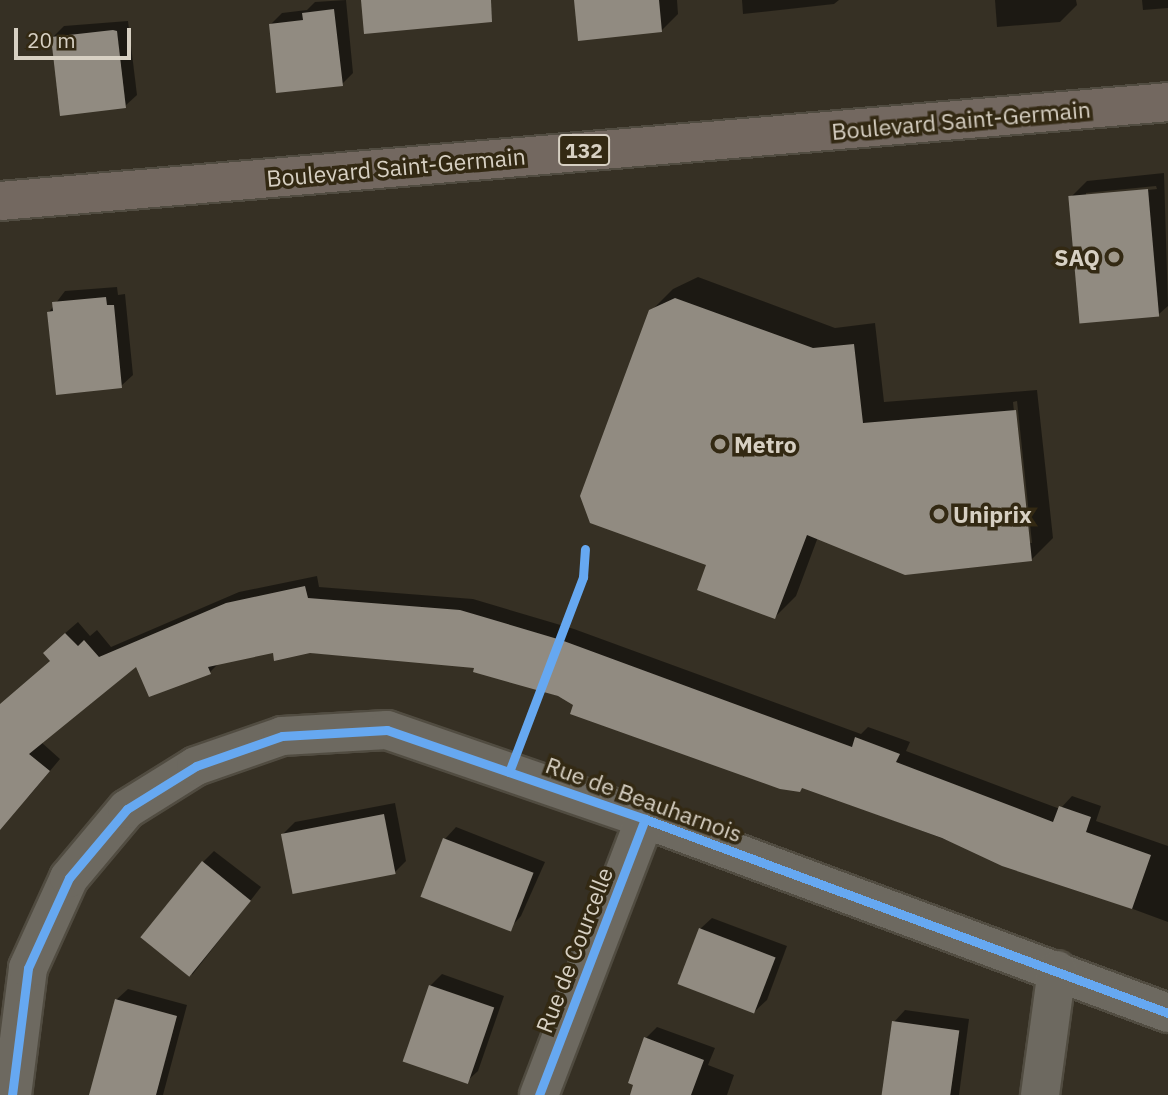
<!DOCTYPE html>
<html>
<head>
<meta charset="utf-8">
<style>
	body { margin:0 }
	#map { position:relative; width:1168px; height:1095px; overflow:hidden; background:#363024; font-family:"IBM Plex Sans",sans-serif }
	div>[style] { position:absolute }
	.shadow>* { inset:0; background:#0007 }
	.building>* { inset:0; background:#918b81; transform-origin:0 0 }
	.roads { filter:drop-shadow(2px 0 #514c41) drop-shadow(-2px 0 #514c41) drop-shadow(0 2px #514c41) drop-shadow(0 -2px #514c41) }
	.minor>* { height:38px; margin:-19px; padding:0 19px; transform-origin:19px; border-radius:19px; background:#6d6960 }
	.major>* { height:38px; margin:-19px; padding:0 19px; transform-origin:19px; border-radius:19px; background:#736860 }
	.cycleway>* { height:9px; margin:-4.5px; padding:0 4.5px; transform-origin:4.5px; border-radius:4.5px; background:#66a8f1 }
	.dots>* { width:19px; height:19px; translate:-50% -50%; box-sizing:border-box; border:4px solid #332913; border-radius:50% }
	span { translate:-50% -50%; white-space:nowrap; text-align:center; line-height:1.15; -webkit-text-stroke:7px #332913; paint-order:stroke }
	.shield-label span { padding:2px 5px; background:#332913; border:2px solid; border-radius:5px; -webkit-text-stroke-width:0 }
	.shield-label { font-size:21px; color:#d7d0c3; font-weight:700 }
	.street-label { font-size:23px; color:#d7d0c3 }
	.poi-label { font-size:23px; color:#d7d0c3; font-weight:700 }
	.right { translate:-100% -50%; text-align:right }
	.left { translate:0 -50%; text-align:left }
	.scale { position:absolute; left:14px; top:28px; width:117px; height:32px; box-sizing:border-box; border:4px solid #d7d0c3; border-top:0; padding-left:9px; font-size:21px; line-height:24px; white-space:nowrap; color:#d7d0c3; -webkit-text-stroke:5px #332913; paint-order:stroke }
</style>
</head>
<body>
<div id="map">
	<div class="shadow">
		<div style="clip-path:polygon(346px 0,353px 73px,342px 84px,270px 25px,282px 13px,307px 10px,315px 2px)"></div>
		<div style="clip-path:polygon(575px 0,677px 0,678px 14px,661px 31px)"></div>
		<div style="clip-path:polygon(742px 0,839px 0,834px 4px,743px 14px)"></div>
		<div style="clip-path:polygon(995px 0,1076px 0,1077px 5px,1060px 22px,997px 27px)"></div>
		<div style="clip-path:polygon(1142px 0,1168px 0,1168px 8px,1143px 10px)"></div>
		<div style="clip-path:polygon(128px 21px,137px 95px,125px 106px,52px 38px,64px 26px)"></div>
		<div style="clip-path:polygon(evenodd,1164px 173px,1168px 306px,1159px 314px,1070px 198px,1087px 181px,1164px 173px,1156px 186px,1157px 189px,1086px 197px,1086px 193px,1156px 186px)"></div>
		<div style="clip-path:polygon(evenodd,698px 277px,835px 328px,875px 323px,884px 402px,1037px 390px,1053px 538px,1031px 560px,818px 537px,796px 596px,775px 617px,708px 564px,651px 311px,673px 289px,698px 277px,1017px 401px,1032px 543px,1028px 543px,1013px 402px,1017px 401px)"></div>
		<div style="clip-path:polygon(117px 287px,118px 295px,125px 294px,133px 375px,121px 386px,49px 312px,65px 291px)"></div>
		<div style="clip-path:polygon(317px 576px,319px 587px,473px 599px,574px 629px,861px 734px,868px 727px,910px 742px,906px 751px,1060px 809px,1072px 796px,1101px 806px,1096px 821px,1168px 846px,1168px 922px,477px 666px,274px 650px,220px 662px,210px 672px,137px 664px,41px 742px,60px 759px,29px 796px,0 814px,0 731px,52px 660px,56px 641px,78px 622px,90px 636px,97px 630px,111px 647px,239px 592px)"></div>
		<div style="clip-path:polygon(395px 803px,406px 861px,395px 872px,283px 834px,295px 822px)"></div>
		<div style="clip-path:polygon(456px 827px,545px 862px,521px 916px,510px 928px,445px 839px)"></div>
		<div style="clip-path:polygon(214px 851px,261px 887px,192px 975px,203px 862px)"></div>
		<div style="clip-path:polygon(712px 918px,787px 946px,767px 1000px,755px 1011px,700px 929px)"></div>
		<div style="clip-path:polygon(442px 974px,504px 996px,478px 1071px,466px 1082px,430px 986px)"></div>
		<div style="clip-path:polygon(128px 989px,187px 1005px,163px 1095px,97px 1095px,116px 1000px)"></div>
		<div style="clip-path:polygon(905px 1010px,969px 1019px,959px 1095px,884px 1095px,894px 1022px)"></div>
		<div style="clip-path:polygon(657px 1027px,715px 1048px,708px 1065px,734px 1075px,727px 1095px,631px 1095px,646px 1038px)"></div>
	</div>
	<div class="building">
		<div style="clip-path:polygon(361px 0,491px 0,492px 22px,364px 34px)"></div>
		<div style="clip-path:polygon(574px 0,659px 0,662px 32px,578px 41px)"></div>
		<div style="clip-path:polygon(334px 9px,343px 86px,276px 93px,269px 24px,303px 20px,302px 13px)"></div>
		<div style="clip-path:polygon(113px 30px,117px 31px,126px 108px,60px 116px,51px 37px)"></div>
		<div style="left:1148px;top:189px;width:128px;height:80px;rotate:85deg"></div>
		<div style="clip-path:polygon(106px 297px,107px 305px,114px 305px,122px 388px,56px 395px,47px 312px,53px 311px,52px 302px)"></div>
		<div style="clip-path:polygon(675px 298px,813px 348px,854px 344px,863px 423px,1016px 410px,1032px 561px,905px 575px,807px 535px,775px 619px,697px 590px,706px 565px,590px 523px,580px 496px,649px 310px)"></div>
		<div style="clip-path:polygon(305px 586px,308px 598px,460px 610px,561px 640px,852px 747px,855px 737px,900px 754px,896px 762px,1053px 822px,1059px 806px,1091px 817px,1086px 832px,1151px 855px,1132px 909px,1002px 866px,942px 838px,802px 788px,800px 792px,780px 789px,570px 714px,573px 705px,558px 696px,473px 672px,474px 668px,310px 653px,274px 661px,273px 653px,208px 667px,211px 674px,149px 697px,136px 667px,29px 754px,50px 771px,0 830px,0 704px,50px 661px,43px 653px,65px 633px,78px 646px,84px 640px,99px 657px,226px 603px)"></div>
		<div style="left:384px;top:814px;width:61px;height:105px;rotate:79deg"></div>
		<div style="left:443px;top:838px;width:97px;height:63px;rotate:21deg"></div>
		<div style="left:202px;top:861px;width:63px;height:98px;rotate:39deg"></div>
		<div style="left:699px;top:928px;width:82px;height:60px;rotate:21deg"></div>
		<div style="left:429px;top:985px;width:69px;height:81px;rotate:19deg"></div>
		<div style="clip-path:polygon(115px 999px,177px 1016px,156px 1095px,89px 1095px)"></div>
		<div style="left:892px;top:1021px;width:68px;height:75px;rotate:8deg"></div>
		<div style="clip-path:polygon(644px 1037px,704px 1060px,691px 1095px,630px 1095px,633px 1085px,628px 1083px)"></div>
	</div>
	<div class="roads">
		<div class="minor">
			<div style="left:12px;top:1095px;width:128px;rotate:-82.8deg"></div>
			<div style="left:28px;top:968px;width:99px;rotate:-65.5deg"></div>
			<div style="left:69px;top:878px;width:90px;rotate:-50deg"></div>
			<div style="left:127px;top:809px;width:81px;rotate:-31.9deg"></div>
			<div style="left:196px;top:766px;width:91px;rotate:-19.2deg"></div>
			<div style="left:282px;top:736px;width:105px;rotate:-3.3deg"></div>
			<div style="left:387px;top:730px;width:273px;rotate:19deg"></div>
			<div style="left:645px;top:819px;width:558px;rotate:20.35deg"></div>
			<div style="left:539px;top:1095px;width:296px;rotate:-69deg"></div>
			<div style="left:1040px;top:1095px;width:126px;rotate:-82.3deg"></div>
		</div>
		<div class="major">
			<div style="left:0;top:201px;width:1172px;rotate:-4.84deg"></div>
		</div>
	</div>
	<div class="cycleway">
		<div style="left:509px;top:772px;width:209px;rotate:-69.2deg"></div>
		<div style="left:583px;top:577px;width:28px;rotate:-86deg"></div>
		<div style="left:12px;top:1095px;width:128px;rotate:-82.8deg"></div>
		<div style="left:28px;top:968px;width:99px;rotate:-65.5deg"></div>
		<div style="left:69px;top:878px;width:90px;rotate:-50deg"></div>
		<div style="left:127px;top:809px;width:81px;rotate:-31.9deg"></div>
		<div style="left:196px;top:766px;width:91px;rotate:-19.2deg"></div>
		<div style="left:282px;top:736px;width:105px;rotate:-3.3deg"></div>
		<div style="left:387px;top:730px;width:273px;rotate:19deg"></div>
		<div style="left:645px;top:819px;width:558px;rotate:20.35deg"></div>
		<div style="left:539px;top:1095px;width:296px;rotate:-69deg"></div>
	</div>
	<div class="dots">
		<div style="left:1114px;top:257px;background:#9f988b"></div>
		<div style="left:720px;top:444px;background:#9f988b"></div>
		<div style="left:939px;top:514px;background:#9f988b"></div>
	</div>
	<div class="shield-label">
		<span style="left:584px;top:150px">132</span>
	</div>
	<div class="street-label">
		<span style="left:961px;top:120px;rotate:-5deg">Boulevard Saint-Germain</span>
		<span style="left:396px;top:167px;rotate:-5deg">Boulevard Saint-Germain</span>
		<span style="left:644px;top:799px;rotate:20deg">Rue de Beauharnois</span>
		<span style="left:574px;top:950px;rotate:-69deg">Rue de Courcelle</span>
	</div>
	<div class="poi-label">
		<span class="right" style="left:1100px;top:257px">SAQ</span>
		<span class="left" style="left:734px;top:444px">Metro</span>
		<span class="left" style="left:953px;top:514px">Uniprix</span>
	</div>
	<div class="scale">20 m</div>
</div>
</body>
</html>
